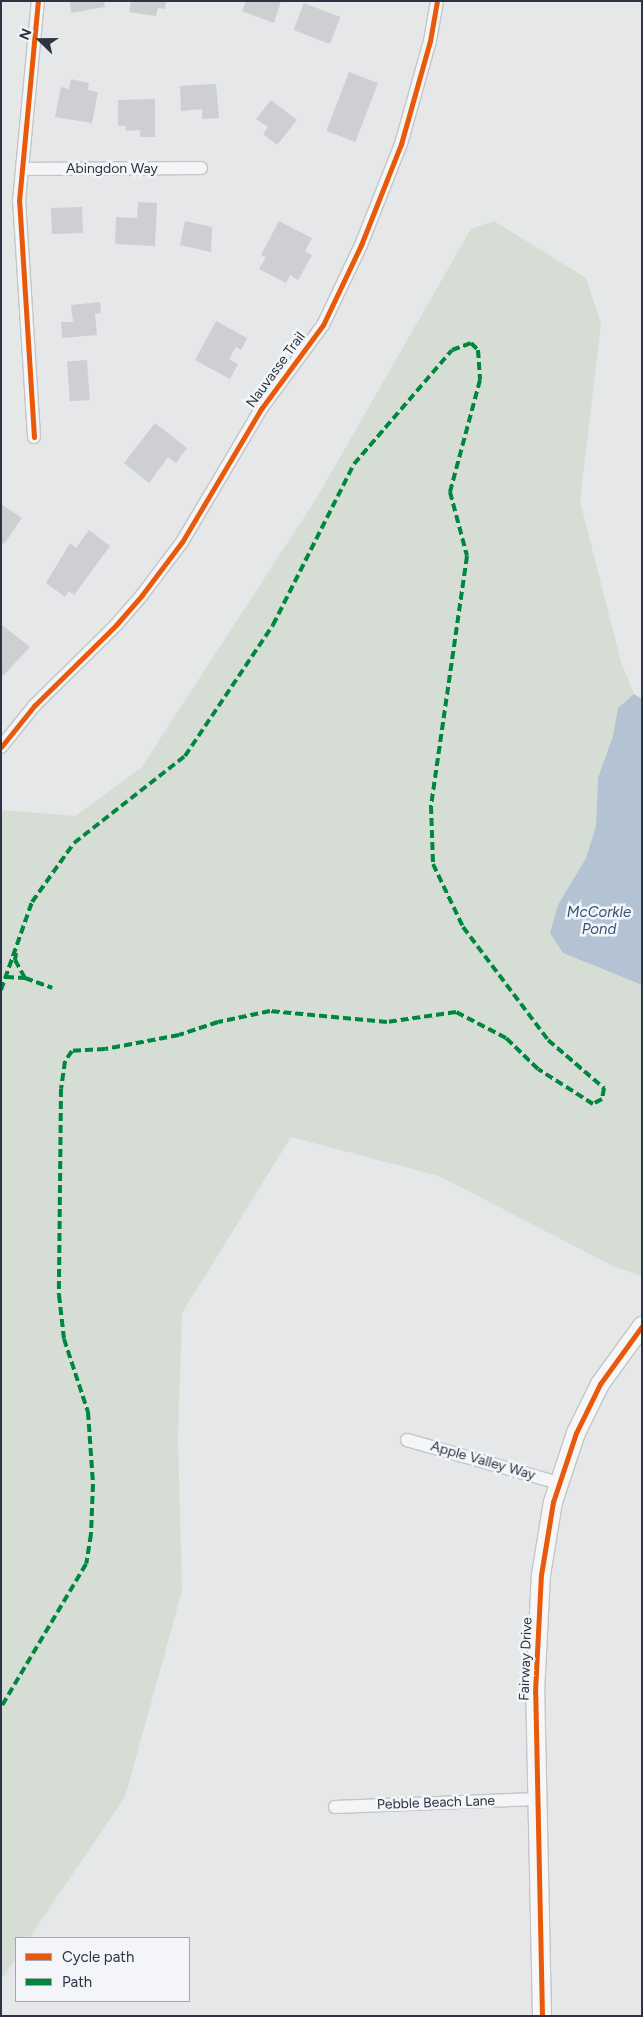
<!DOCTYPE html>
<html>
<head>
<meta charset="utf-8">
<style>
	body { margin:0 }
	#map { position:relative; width:643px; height:2017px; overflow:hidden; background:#e5e7e9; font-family:Figtree,sans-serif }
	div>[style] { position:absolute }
	.green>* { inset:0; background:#d5ddd5 }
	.water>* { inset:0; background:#b3c3d4 }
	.building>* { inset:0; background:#cdcfd2; transform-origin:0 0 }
	.roads { filter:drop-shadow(1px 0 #c3c5c7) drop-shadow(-1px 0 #c3c5c7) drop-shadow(0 1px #c3c5c7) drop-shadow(0 -1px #c3c5c7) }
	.street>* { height:12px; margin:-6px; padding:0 6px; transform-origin:6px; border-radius:6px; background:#f4f5f6 }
	.secondary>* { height:18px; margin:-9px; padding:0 9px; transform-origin:9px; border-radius:9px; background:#f7f7f8 }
	.quiet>* { height:4px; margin-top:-2px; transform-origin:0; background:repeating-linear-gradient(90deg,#00873e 0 8px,transparent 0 12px) }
	.cycleway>* { height:5px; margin:-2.5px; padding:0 2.5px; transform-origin:2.5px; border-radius:2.5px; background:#e8590c }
	span { translate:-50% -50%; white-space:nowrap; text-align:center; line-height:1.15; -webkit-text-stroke:5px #f3f5f8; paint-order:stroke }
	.street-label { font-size:14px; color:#2a3444 }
	.water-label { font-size:15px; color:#335379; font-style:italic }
	.frame { position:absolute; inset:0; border:2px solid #2a3444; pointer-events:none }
	.legend { position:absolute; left:15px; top:1937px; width:175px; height:65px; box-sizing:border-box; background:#f3f5f8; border:1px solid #a3a8b0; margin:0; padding:6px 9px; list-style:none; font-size:15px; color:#2a3444 }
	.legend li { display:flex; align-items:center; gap:10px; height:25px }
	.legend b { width:25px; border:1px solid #a3a8b0 }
	.north { position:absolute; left:15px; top:15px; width:50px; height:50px; -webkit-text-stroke:4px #f3f5f8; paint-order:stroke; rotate:292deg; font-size:14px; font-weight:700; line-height:20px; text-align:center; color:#2a3444 }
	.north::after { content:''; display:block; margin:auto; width:18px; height:22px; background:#2a3444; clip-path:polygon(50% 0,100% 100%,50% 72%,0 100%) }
</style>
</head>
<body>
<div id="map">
	<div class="green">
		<div style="clip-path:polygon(494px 221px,586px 278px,601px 324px,580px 501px,621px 662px,634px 694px,618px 708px,614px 736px,598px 778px,596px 826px,586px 858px,558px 905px,563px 953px,642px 985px,642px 1276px,615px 1267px,439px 1176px,291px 1137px,182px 1313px,178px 1438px,182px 1591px,125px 1797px,29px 1938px,16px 1938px,16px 1958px,1px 1980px,1px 810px,75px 816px,141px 768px,316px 499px,471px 229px)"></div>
	</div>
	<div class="water">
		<div style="clip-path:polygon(634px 694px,642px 699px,642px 985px,563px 953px,550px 933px,558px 905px,586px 858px,596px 826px,598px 778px,613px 736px,618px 708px)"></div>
	</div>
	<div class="building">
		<div style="clip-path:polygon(70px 1px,104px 1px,105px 7px,71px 13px)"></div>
		<div style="clip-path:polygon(131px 1px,166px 1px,165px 9px,158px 8px,156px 16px,129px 12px)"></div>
		<div style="clip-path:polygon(246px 1px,281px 1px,274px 23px,242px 11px)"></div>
		<div style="left:304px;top:3px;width:39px;height:29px;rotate:21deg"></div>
		<div style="left:349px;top:72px;width:31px;height:63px;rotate:21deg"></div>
		<div style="clip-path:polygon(71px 79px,89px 83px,88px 90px,98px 92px,92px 123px,55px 117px,61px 87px,69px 89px)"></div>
		<div style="clip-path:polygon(216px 84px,219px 118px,202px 119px,202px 109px,181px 111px,180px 86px)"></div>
		<div style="clip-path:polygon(155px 99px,155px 137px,140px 137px,140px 130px,126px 131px,126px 126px,118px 126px,118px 100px)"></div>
		<div style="clip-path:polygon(271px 100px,297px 120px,277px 145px,263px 134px,268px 127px,256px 119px)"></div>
		<div style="clip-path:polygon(138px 202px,157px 203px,155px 246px,115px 244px,116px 217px,137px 218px)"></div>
		<div style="left:82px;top:207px;width:26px;height:31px;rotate:88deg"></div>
		<div style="clip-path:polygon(185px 221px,212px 227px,211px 252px,180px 245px)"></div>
		<div style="clip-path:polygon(279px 221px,312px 238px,305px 251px,312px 255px,298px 280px,290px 275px,286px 283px,259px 269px,266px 257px,261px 255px)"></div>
		<div style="clip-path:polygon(100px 302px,101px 313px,95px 314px,97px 335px,62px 338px,61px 322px,73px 322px,71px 305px)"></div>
		<div style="clip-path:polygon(216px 321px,247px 338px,241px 350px,236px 347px,229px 359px,238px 364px,230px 379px,195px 360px)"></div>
		<div style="left:87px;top:360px;width:40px;height:20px;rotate:86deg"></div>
		<div style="clip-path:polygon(155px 423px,187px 448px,176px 463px,168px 457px,149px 483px,124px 463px)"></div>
		<div style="clip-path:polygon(1px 504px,22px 518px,4px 544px,1px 542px)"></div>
		<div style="clip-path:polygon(89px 530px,110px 546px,74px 595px,69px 591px,65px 597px,46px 583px,70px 543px,76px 548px)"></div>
		<div style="clip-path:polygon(2px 625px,30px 647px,1px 678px,1px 626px)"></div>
	</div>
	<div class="roads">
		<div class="street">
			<div style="left:23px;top:169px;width:178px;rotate:-0.3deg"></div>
			<div style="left:34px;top:437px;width:236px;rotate:-93.6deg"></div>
			<div style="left:19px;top:201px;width:201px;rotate:-84.6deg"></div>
			<div style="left:1px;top:747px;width:53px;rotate:-51.2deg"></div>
			<div style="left:34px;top:706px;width:115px;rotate:-44.6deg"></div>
			<div style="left:116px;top:625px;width:40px;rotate:-49deg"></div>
			<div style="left:142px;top:595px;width:66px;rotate:-53deg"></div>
			<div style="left:182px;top:542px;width:155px;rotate:-59.3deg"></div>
			<div style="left:261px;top:409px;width:104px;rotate:-53.6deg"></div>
			<div style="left:323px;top:325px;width:89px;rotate:-64.6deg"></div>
			<div style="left:361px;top:245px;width:109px;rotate:-68.4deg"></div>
			<div style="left:401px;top:144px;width:107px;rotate:-74.3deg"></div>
			<div style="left:430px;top:41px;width:41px;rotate:-80.1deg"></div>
			<div style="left:407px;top:1440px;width:158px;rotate:15.8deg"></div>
			<div style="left:335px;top:1807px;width:202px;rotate:-2.3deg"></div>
		</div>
		<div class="secondary">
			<div style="left:542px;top:2016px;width:324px;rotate:-91.2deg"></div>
			<div style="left:535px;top:1692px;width:117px;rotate:-87.1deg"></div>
			<div style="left:541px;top:1575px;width:74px;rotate:-80.7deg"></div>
			<div style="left:553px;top:1502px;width:73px;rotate:-71.6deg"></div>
			<div style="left:576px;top:1433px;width:55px;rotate:-63.9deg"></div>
			<div style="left:600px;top:1384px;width:72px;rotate:-54.1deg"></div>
		</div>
	</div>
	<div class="quiet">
		<div style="left:16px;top:953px;width:7px;rotate:98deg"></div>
		<div style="left:15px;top:960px;width:21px;rotate:61deg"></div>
		<div style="left:6px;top:977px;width:19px;rotate:3deg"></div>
		<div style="left:25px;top:978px;width:29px;rotate:20deg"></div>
		<div style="left:1px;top:990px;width:93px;rotate:-70.6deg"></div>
		<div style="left:32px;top:902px;width:72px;rotate:-54.6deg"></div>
		<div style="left:74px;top:843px;width:141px;rotate:-38.1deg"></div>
		<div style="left:185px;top:756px;width:158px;rotate:-56.1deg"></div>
		<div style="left:273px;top:625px;width:180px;rotate:-63.3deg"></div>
		<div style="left:354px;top:464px;width:150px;rotate:-49.3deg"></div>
		<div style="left:452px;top:350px;width:20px;rotate:-20deg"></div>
		<div style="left:471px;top:343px;width:10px;rotate:45deg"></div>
		<div style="left:478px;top:350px;width:30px;rotate:86deg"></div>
		<div style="left:480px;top:380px;width:116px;rotate:105deg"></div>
		<div style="left:450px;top:492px;width:66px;rotate:75.1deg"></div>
		<div style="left:467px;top:556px;width:253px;rotate:98.2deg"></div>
		<div style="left:431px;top:806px;width:58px;rotate:88deg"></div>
		<div style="left:433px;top:864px;width:70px;rotate:64.5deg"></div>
		<div style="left:463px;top:927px;width:141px;rotate:53deg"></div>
		<div style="left:548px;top:1040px;width:74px;rotate:40.6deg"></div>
		<div style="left:604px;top:1088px;width:11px;rotate:100deg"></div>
		<div style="left:602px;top:1099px;width:10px;rotate:151deg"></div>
		<div style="left:593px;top:1104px;width:65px;rotate:-147.5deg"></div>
		<div style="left:538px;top:1069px;width:45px;rotate:-135.9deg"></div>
		<div style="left:506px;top:1038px;width:56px;rotate:-152.5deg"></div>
		<div style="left:456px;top:1012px;width:70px;rotate:171.8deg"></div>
		<div style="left:387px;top:1022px;width:118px;rotate:-174.6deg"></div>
		<div style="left:270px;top:1011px;width:53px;rotate:168.1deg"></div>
		<div style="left:218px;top:1022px;width:41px;rotate:161.6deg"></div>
		<div style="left:179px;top:1035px;width:75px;rotate:169.3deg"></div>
		<div style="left:105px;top:1049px;width:33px;rotate:177deg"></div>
		<div style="left:72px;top:1051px;width:12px;rotate:125deg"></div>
		<div style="left:65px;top:1061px;width:28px;rotate:98deg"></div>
		<div style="left:61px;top:1089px;width:206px;rotate:90.6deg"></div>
		<div style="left:59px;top:1295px;width:44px;rotate:83.5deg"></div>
		<div style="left:64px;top:1339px;width:77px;rotate:71.8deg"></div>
		<div style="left:88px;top:1412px;width:72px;rotate:86deg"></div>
		<div style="left:93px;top:1484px;width:50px;rotate:92.3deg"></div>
		<div style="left:91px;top:1534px;width:30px;rotate:99deg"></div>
		<div style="left:86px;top:1564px;width:166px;rotate:120.7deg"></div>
	</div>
	<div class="cycleway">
		<div style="left:34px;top:437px;width:236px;rotate:-93.6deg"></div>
		<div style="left:19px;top:201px;width:201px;rotate:-84.6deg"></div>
		<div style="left:1px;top:747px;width:53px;rotate:-51.2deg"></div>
		<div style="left:34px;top:706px;width:115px;rotate:-44.6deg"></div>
		<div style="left:116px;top:625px;width:40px;rotate:-49deg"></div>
		<div style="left:142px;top:595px;width:66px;rotate:-53deg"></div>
		<div style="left:182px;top:542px;width:155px;rotate:-59.3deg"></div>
		<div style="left:261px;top:409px;width:104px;rotate:-53.6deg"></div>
		<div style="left:323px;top:325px;width:89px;rotate:-64.6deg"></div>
		<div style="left:361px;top:245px;width:109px;rotate:-68.4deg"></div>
		<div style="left:401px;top:144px;width:107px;rotate:-74.3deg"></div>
		<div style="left:430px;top:41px;width:41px;rotate:-80.1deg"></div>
		<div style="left:542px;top:2016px;width:324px;rotate:-91.2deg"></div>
		<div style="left:535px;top:1692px;width:117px;rotate:-87.1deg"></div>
		<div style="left:541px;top:1575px;width:74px;rotate:-80.7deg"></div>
		<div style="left:553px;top:1502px;width:73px;rotate:-71.6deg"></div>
		<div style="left:576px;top:1433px;width:55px;rotate:-63.9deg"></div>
		<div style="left:600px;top:1384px;width:72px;rotate:-54.1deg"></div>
	</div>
	<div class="street-label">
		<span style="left:112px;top:169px">Abingdon Way</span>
		<span style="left:276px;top:370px;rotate:-54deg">Nauvasse Trail</span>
		<span style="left:483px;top:1461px;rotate:16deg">Apple Valley Way</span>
		<span style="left:526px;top:1659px;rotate:-88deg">Fairway Drive</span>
		<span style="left:436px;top:1803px;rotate:-2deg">Pebble Beach Lane</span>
	</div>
	<div class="water-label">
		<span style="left:599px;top:921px">McCorkle<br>Pond</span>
	</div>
	<div class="frame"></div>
	<ul class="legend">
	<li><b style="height:6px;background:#e8590c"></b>Cycle path</li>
	<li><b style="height:6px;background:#00873e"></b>Path</li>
	</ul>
	<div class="north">N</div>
</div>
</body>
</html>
